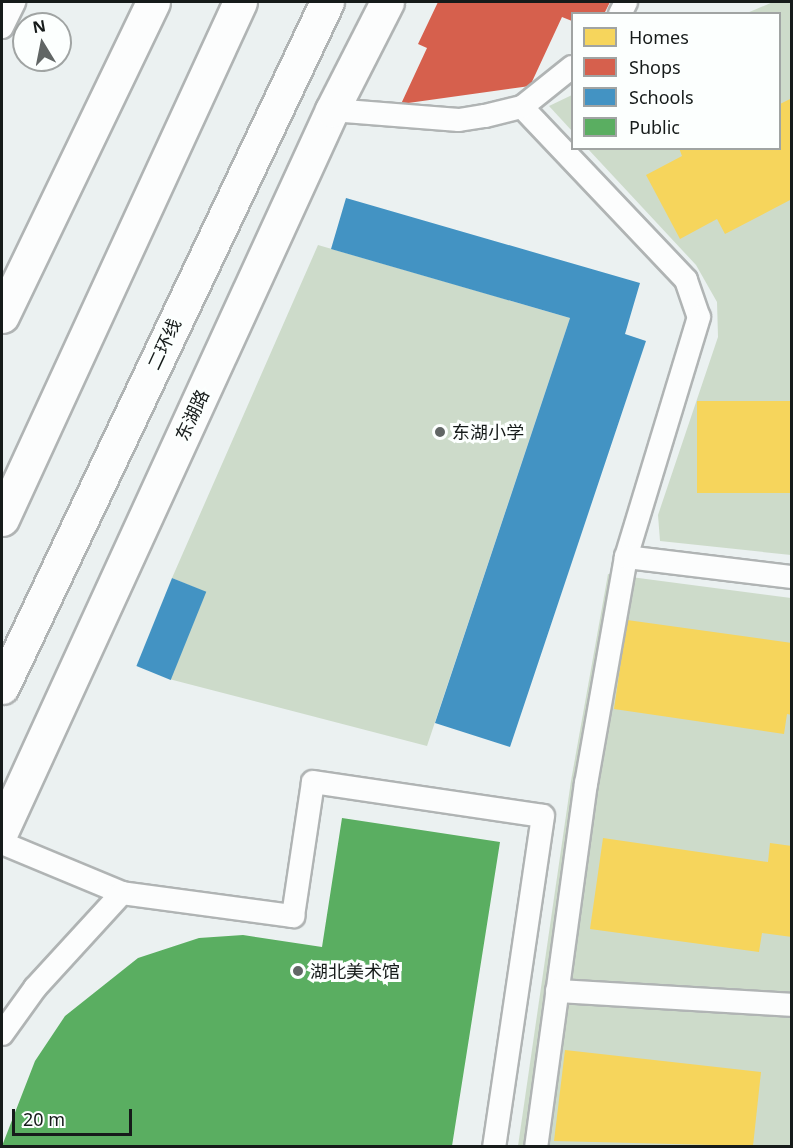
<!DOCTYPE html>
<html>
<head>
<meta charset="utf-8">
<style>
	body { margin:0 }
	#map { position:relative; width:793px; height:1148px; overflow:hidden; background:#ebf1f1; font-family:"Noto Sans","Noto Sans SC",sans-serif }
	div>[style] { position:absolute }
	.green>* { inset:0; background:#cddbca }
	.homes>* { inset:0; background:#f6d55c; transform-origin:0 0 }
	.shops>* { inset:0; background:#d6604d }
	.schools>* { inset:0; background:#4393c3; transform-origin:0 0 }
	.public>* { inset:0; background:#5aae61 }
	.roads { filter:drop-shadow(2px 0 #b0b4b4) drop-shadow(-2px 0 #b0b4b4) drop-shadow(0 2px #b0b4b4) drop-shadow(0 -2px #b0b4b4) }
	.lane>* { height:22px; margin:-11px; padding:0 11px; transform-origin:11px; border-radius:11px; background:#fcfdfd }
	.primary>* { height:33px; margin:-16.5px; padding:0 16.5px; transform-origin:16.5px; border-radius:16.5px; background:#fcfdfd }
	.highway>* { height:33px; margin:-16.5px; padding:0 16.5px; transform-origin:16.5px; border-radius:16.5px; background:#fcfdfd }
	.dots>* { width:16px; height:16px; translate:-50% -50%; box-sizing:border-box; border:3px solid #fcfffe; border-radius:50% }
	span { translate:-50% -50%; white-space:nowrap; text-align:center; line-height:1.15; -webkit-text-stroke:6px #fcfffe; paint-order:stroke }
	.street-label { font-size:18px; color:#161b1a }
	.poi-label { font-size:18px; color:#161b1a }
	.left { translate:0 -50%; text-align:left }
	.frame { position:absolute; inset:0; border:3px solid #161b1a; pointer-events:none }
	.legend { position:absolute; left:571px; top:12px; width:210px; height:138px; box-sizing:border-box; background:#fcfffe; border:2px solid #a0a4a3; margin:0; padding:8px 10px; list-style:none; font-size:18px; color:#161b1a }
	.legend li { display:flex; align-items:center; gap:12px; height:30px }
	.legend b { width:30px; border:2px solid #a0a4a3 }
	.north { position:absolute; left:12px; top:12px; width:60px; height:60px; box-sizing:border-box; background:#fcfffe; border:2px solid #a0a4a3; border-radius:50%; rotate:350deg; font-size:16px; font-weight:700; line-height:24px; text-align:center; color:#161b1a }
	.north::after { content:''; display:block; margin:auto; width:21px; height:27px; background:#616665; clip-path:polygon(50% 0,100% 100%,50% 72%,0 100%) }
	.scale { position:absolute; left:12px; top:1109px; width:120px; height:27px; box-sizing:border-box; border:3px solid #161b1a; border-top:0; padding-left:8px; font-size:18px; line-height:21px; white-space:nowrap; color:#161b1a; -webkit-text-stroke:4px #fcfffe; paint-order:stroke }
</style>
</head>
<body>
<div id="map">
	<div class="green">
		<div style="clip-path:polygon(773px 2px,791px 2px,791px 555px,660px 541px,658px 515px,718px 337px,717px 302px,696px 265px,588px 149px,780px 148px,780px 14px,747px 13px)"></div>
		<div style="clip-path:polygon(572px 95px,572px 131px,549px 106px)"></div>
		<div style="clip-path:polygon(318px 245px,570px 318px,427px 746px,169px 679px,205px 592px,172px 578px)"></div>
		<div style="clip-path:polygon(608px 574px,791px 598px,791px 1146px,518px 1146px,571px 781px)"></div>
	</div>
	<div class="homes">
		<div style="clip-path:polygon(792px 98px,792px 199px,725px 234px,717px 219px,680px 239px,646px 175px,682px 156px,679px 148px,780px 148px,780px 104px)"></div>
		<div style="left:792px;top:401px;width:92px;height:95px;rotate:90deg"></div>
		<div style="clip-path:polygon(627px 620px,792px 643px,792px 715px,787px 714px,784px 734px,614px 709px)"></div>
		<div style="clip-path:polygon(603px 838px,768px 862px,770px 843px,792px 846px,792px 937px,762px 933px,759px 952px,590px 929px)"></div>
		<div style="clip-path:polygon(565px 1050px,761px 1072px,753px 1146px,554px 1141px)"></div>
	</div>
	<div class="shops">
		<div style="clip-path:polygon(438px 2px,610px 2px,604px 14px,572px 14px,572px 21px,562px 17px,530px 86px,401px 104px,427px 48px,418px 44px)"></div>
	</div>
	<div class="schools">
		<div style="clip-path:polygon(346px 198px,640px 283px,625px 334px,646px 341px,510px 747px,435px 723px,570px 318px,331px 249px)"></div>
		<div style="left:172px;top:578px;width:37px;height:95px;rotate:22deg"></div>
	</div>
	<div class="public">
		<div style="clip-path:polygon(342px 818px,500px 842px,452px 1146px,2px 1146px,35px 1061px,65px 1016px,138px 958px,199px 938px,243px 935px,322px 947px)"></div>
	</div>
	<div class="roads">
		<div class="lane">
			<div style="left:620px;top:14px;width:13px;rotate:-63deg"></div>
			<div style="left:2px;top:27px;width:28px;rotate:-64deg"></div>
			<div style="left:522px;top:107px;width:238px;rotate:46.5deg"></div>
			<div style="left:686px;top:280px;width:39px;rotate:71deg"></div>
			<div style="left:699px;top:317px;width:251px;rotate:106.9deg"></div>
			<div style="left:626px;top:557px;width:230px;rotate:100deg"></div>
			<div style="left:586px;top:783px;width:366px;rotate:97.8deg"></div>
			<div style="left:332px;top:110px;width:127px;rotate:4.5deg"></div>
			<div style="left:459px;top:120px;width:26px;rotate:-9deg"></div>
			<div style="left:485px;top:116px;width:38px;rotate:-14deg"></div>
			<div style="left:522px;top:107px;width:64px;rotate:-38.7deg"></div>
			<div style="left:626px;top:557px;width:167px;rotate:6.9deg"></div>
			<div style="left:2px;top:843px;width:130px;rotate:22.6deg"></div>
			<div style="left:122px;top:893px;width:173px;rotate:7.7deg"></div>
			<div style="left:293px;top:916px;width:135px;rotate:-81.5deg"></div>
			<div style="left:313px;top:782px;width:232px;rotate:8.4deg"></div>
			<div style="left:543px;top:816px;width:334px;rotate:98.4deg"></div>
			<div style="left:557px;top:991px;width:235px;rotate:3.4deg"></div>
			<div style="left:2px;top:1034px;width:57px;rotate:-54.3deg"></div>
			<div style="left:35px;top:988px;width:129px;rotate:-47.5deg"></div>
		</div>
		<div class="primary">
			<div style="left:2px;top:316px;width:348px;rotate:-64.3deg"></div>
			<div style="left:2px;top:830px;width:792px;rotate:-65.38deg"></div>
			<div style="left:332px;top:110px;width:121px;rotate:-63deg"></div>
		</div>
		<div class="highway">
			<div style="left:2px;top:519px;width:569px;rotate:-65.28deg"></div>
			<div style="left:2px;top:687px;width:758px;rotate:-64.62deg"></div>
		</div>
	</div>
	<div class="dots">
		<div style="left:440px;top:432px;background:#616665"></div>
		<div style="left:298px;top:971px;background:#616665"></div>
	</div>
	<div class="street-label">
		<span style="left:164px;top:344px;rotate:-65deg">二环线</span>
		<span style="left:192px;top:415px;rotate:-65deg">东湖路</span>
	</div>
	<div class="poi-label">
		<span class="left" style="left:452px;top:432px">东湖小学</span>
		<span class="left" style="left:310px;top:971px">湖北美术馆</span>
	</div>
	<div class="frame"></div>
	<ul class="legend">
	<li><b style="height:16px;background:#f6d55c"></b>Homes</li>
	<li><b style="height:16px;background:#d6604d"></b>Shops</li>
	<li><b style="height:16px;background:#4393c3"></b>Schools</li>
	<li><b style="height:16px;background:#5aae61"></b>Public</li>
	</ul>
	<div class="north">N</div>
	<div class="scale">20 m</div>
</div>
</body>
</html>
